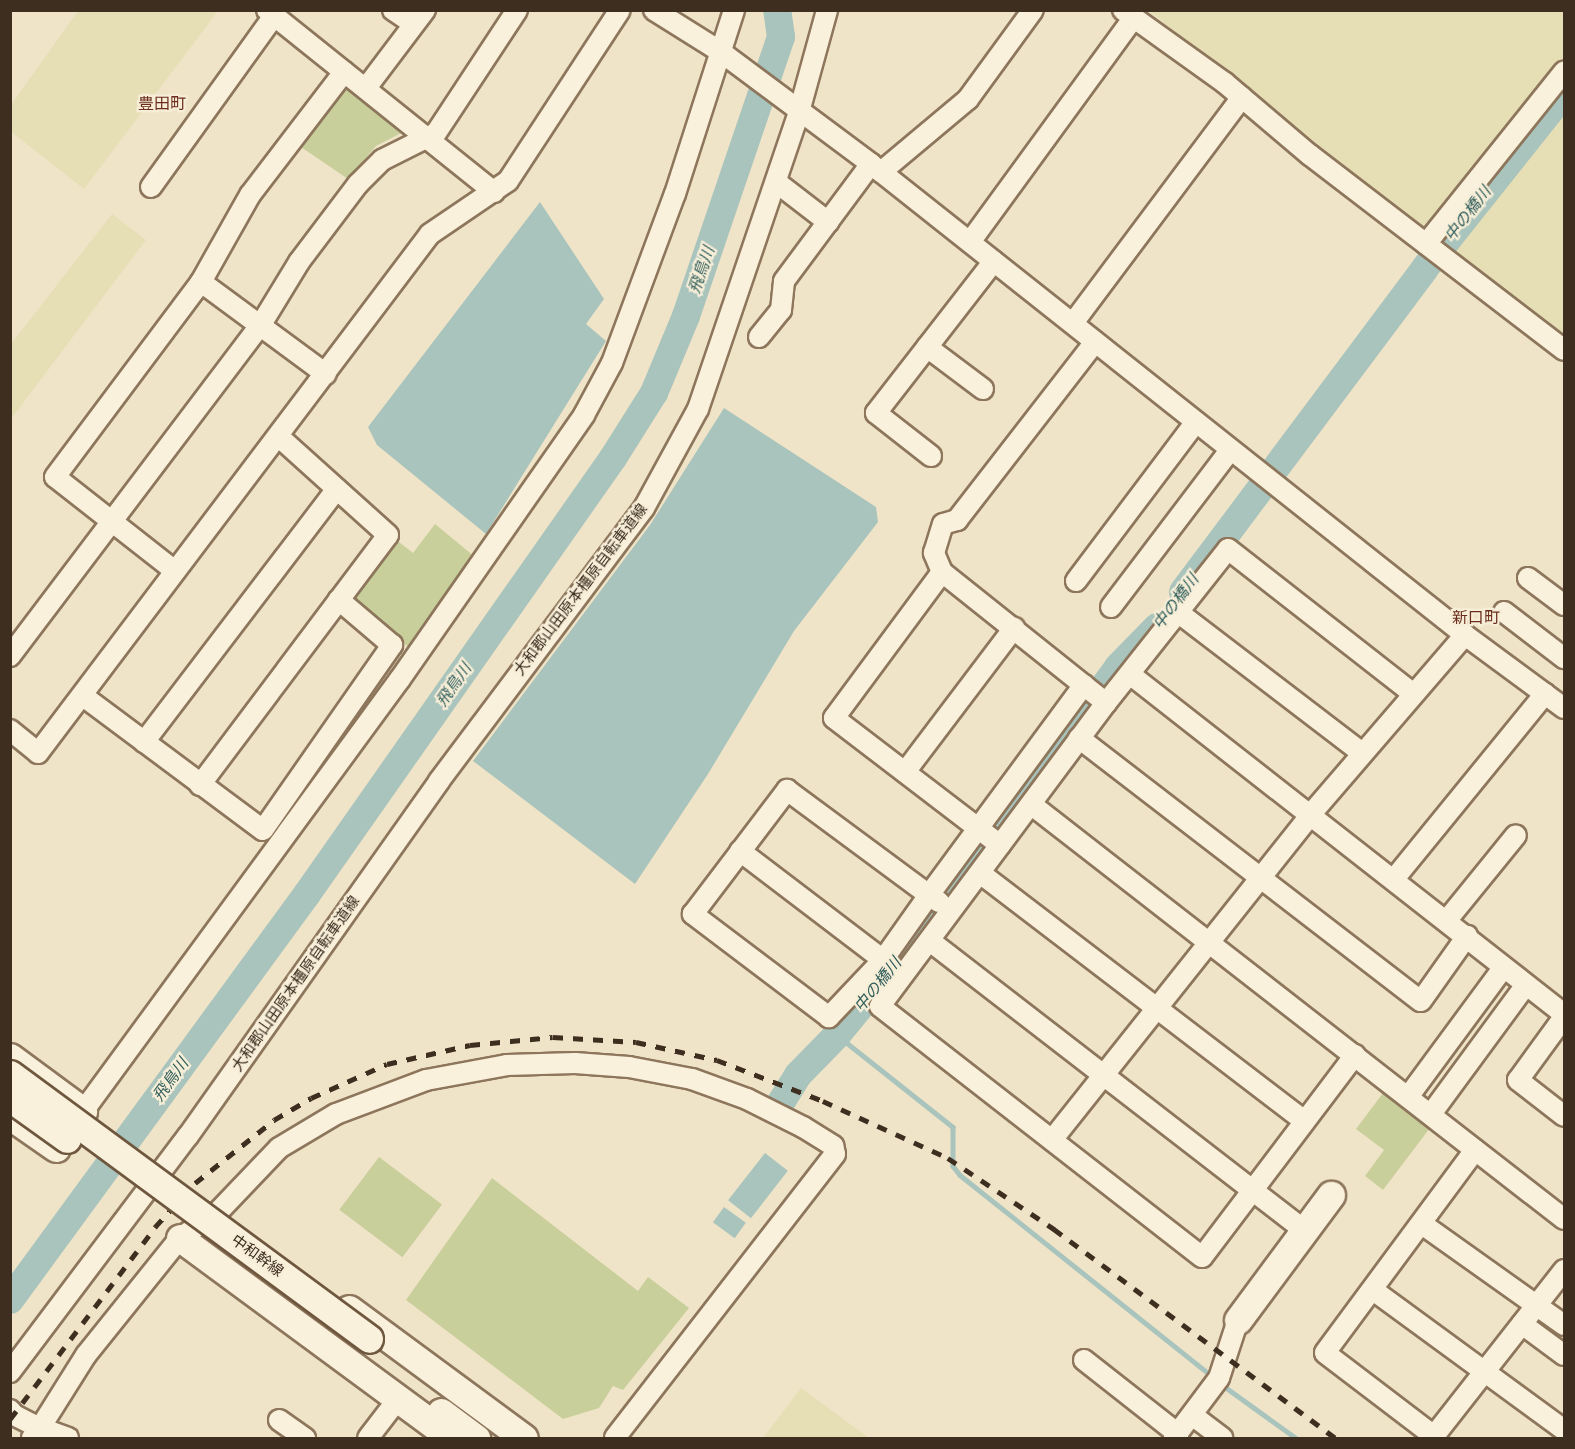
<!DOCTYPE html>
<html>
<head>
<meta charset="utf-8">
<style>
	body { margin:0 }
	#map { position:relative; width:1575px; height:1449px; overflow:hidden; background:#f0e4c8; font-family:Bitter,"Noto Sans JP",serif }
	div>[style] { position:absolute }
	.farmland>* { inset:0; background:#e6deb5 }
	.green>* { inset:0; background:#c9cf9b; transform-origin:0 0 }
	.water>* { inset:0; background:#a9c4bc; transform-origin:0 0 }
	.stream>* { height:4.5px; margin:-2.25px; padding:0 2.25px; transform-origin:2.25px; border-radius:2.25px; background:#a9c4bc }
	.river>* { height:28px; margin:-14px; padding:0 14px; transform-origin:14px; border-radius:14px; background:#a9c4bc }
	.roads { filter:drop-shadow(2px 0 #8d765c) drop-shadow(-2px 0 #8d765c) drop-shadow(0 2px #8d765c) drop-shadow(0 -2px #8d765c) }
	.street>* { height:20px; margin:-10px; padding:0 10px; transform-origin:10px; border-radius:10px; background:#faf1dc }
	.secondary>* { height:27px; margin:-13.5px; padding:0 13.5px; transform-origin:13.5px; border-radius:13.5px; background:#faf1dc }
	.rail>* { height:4.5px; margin-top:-2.25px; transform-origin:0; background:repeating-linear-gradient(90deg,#3d2e20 0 10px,transparent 0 20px) }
	.bridges { filter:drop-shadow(2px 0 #6f573f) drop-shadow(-2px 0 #6f573f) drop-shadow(0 2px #6f573f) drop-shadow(0 -2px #6f573f) }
	.secondary-bridge>* { height:27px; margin:-13.5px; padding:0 13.5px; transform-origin:13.5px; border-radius:13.5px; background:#faf1dc }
	span { translate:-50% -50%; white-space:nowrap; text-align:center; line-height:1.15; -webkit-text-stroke:4.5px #f7eed8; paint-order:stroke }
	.street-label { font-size:15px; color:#3d2e20 }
	.neighbourhood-label { font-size:16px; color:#6b2e1e }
	.water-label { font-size:16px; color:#2f5d5a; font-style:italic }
	.frame { position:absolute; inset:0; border:12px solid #3d2e20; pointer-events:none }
</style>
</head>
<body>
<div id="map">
	<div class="farmland">
		<div style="clip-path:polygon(78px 11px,218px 11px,84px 189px,10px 131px,11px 105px)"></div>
		<div style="clip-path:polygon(1149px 11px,1564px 11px,1564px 343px)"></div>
		<div style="clip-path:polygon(112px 214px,146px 240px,11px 419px,11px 344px)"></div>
		<div style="clip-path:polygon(801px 1388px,869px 1438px,763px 1438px)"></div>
	</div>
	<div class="green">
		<div style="clip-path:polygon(346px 79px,409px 129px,376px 146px,348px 179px,298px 145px)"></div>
		<div style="clip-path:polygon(435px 524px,475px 557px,412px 650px,355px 604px,354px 592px,394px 538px,413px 553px)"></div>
		<div style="clip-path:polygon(1386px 1089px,1433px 1124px,1383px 1190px,1365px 1176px,1384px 1150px,1356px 1129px)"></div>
		<div style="left:379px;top:1157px;width:79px;height:66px;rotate:37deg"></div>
		<div style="clip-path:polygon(492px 1178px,638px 1291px,648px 1277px,689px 1308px,623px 1390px,613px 1386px,599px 1408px,563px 1419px,406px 1300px)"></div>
	</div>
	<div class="water">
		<div style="clip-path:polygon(771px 11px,791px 11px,775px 79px,760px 117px,743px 125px,775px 37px)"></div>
		<div style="clip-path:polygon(540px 202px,604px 299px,586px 324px,606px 341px,486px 534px,377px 445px,368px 427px)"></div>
		<div style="clip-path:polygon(724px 408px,876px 507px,878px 522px,794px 631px,708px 774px,635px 884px,473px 761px,650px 525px)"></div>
		<div style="left:765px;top:1153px;width:29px;height:60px;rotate:38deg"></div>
		<div style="left:724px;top:1207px;width:27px;height:19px;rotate:36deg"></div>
	</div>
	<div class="stream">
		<div style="left:837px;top:1035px;width:148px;rotate:38.4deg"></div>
		<div style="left:953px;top:1127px;width:39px;rotate:90deg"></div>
		<div style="left:953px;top:1166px;width:11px;rotate:52deg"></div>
		<div style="left:960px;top:1175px;width:322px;rotate:38.6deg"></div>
		<div style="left:1221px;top:1384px;width:92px;rotate:35.8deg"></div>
	</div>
	<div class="river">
		<div style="left:1183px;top:592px;width:404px;rotate:-53.2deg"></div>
		<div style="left:1425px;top:268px;width:223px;rotate:-51.5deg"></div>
		<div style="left:780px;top:1104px;width:34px;rotate:-58deg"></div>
		<div style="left:798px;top:1075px;width:56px;rotate:-45.7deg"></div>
		<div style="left:837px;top:1035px;width:136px;rotate:-50.7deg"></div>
		<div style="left:923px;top:930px;width:327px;rotate:-53.4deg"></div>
		<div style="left:1118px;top:667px;width:56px;rotate:-45.7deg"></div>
		<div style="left:10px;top:1300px;width:503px;rotate:-53.81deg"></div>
		<div style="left:307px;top:894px;width:533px;rotate:-54.94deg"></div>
		<div style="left:613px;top:458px;width:77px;rotate:-57.8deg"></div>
		<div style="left:654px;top:393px;width:83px;rotate:-67.4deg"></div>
		<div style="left:686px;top:316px;width:295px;rotate:-71.2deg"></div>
		<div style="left:781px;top:37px;width:27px;rotate:-98deg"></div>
	</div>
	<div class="roads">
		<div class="street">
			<div style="left:267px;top:10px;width:291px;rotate:38.7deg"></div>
			<div style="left:393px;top:10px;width:25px;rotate:34deg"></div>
			<div style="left:654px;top:10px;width:79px;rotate:32.1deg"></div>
			<div style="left:721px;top:52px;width:187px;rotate:36.7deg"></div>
			<div style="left:871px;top:164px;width:758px;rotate:38.41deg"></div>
			<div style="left:1465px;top:635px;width:123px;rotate:36.4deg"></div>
			<div style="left:1123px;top:10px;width:125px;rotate:35.6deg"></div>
			<div style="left:1225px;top:83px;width:111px;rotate:40.3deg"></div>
			<div style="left:1310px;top:155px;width:320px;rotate:37.5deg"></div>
			<div style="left:366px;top:88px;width:98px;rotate:-52.9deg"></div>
			<div style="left:881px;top:172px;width:114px;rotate:-40deg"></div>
			<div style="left:968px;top:99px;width:110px;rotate:-53.9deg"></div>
			<div style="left:780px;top:185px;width:61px;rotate:37.6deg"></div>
			<div style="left:151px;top:187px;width:211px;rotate:-54.3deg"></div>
			<div style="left:970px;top:242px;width:275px;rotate:-53.9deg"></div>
			<div style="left:1426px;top:244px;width:221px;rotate:-51.3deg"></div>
			<div style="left:201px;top:282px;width:155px;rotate:36.4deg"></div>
			<div style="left:1073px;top:323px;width:282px;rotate:-53.2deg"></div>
			<div style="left:759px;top:337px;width:35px;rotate:-51deg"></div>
			<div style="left:781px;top:310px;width:29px;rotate:-84deg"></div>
			<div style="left:784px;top:281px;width:146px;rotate:-53.4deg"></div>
			<div style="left:927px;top:347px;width:70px;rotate:36.9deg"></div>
			<div style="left:931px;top:456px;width:70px;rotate:-142deg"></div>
			<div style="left:876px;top:413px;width:192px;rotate:-52.2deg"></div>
			<div style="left:175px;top:571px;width:152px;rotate:-141.9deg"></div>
			<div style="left:55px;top:477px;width:244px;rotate:-53.2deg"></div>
			<div style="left:201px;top:282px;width:100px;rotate:-60.6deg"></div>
			<div style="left:250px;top:195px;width:155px;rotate:-52.6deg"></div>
			<div style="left:942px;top:572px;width:21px;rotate:-113deg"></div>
			<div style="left:934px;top:553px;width:30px;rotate:-73deg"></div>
			<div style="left:943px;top:524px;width:15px;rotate:-16deg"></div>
			<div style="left:957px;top:520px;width:225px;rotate:-52.2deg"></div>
			<div style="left:1528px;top:578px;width:45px;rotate:36.9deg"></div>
			<div style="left:1076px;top:581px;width:198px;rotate:-53deg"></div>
			<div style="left:1111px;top:607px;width:197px;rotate:-52.8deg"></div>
			<div style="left:1504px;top:612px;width:76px;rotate:37.5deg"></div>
			<div style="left:1179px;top:613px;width:230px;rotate:37.4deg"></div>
			<div style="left:10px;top:656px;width:414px;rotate:-52.9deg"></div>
			<div style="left:260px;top:326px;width:75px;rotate:-58.6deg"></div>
			<div style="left:299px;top:262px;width:98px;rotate:-52.9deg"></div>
			<div style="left:358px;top:184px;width:34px;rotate:-45deg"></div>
			<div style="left:382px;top:160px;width:60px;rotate:-26.6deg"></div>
			<div style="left:436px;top:133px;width:147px;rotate:-56.6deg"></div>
			<div style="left:1131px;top:675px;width:550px;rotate:38.06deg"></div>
			<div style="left:83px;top:696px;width:224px;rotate:36.7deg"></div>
			<div style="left:263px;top:830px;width:226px;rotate:-55.1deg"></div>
			<div style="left:392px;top:645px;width:70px;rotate:-139.7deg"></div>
			<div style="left:339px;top:600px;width:81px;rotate:-53deg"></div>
			<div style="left:388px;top:535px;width:147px;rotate:-138deg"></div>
			<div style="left:10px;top:730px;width:36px;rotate:39deg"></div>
			<div style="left:38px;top:753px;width:650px;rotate:-52.94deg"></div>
			<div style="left:430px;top:234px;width:94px;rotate:-34.2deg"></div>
			<div style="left:508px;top:181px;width:204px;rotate:-56.8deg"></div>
			<div style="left:1079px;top:738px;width:431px;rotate:37.6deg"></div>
			<div style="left:1421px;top:1001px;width:80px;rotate:-54.7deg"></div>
			<div style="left:144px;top:742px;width:318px;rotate:-52.7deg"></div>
			<div style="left:905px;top:772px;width:181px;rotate:-52.9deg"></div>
			<div style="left:200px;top:785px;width:231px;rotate:-53.1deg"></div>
			<div style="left:787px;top:790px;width:177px;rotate:36.5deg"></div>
			<div style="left:929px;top:895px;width:80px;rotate:125.3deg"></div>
			<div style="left:883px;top:960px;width:79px;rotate:133.5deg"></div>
			<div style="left:829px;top:1017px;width:171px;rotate:-142.9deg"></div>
			<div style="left:693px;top:914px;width:156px;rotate:-52.8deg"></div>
			<div style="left:1032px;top:805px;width:674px;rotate:37.89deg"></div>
			<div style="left:1000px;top:845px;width:209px;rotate:-142.6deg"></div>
			<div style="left:834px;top:718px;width:182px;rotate:-53.5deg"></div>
			<div style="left:942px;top:572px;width:210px;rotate:38.6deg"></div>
			<div style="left:740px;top:851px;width:180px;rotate:37.3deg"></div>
			<div style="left:980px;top:873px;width:408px;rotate:37.4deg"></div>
			<div style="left:1394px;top:879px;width:239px;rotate:-50.8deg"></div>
			<div style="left:939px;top:902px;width:12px;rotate:-145deg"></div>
			<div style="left:929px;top:895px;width:261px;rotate:-53.6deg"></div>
			<div style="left:1447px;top:920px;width:109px;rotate:-50.9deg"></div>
			<div style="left:930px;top:941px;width:473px;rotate:37.7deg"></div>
			<div style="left:1564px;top:1017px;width:78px;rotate:126.1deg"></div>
			<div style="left:1518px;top:1080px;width:58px;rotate:38deg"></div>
			<div style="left:1355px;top:1055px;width:253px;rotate:127.1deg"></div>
			<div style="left:1202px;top:1257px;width:408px;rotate:-142.1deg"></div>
			<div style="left:880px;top:1006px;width:378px;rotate:-53.3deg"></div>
			<div style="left:1106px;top:703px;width:196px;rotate:-51.6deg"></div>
			<div style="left:1228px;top:549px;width:234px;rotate:38deg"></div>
			<div style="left:1408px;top:1097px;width:160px;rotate:-53.6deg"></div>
			<div style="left:1431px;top:1114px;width:159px;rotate:-53.7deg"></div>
			<div style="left:76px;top:1121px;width:548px;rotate:-53.76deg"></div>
			<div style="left:400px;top:679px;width:322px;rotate:-55.1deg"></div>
			<div style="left:584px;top:415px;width:59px;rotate:-61.7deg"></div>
			<div style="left:612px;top:363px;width:180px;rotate:-69.6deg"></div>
			<div style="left:675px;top:194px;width:193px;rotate:-72.2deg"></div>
			<div style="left:1052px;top:1140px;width:416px;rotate:-51.5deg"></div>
			<div style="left:1311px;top:814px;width:236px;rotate:-49.3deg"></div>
			<div style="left:1475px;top:1150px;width:252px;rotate:126.5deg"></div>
			<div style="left:1325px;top:1353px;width:137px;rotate:37.3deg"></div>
			<div style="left:1434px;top:1436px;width:211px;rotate:-51.9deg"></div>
			<div style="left:1422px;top:1224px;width:174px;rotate:35.4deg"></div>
			<div style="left:1373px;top:1290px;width:237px;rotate:36.2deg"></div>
			<div style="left:1522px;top:1324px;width:52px;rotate:36.4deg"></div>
			<div style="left:1084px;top:1360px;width:120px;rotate:38.2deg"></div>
			<div style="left:10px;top:1372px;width:296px;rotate:-53deg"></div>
			<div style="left:188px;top:1136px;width:435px;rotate:-54.7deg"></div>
			<div style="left:439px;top:781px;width:341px;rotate:-53.1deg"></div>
			<div style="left:644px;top:508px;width:113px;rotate:-61.4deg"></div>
			<div style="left:698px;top:409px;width:314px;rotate:-71.2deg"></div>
			<div style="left:799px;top:112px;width:106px;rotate:-74.6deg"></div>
			<div style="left:10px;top:1410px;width:6px;rotate:51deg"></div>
			<div style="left:14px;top:1415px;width:29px;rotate:27deg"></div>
			<div style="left:40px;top:1428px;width:13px;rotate:129deg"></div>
			<div style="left:1192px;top:1415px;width:38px;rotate:37deg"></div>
			<div style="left:279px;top:1420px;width:32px;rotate:35deg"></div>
			<div style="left:68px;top:1438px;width:30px;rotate:-160deg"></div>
			<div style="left:40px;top:1428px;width:86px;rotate:-57.8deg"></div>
			<div style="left:86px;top:1355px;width:150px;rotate:-51.2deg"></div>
			<div style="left:180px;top:1238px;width:46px;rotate:-34.4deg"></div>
			<div style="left:218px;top:1212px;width:88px;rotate:-46.4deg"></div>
			<div style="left:279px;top:1148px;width:66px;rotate:-30.8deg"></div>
			<div style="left:336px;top:1114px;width:96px;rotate:-20.7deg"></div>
			<div style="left:426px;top:1080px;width:82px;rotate:-10.5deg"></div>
			<div style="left:507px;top:1065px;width:68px;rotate:-1.7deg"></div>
			<div style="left:575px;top:1063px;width:54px;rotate:4.2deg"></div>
			<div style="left:629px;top:1067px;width:64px;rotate:10.8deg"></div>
			<div style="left:692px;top:1079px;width:59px;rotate:20deg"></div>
			<div style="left:747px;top:1099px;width:63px;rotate:26.6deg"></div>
			<div style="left:803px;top:1127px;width:36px;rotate:32deg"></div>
			<div style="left:833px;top:1146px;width:8px;rotate:76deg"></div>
			<div style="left:835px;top:1154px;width:359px;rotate:127.8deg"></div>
			<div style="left:368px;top:1438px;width:49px;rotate:-52.4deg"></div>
			<div style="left:1174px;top:1438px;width:75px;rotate:-53.1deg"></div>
			<div style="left:1219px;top:1378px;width:61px;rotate:-71.9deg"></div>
		</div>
		<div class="secondary">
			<div style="left:10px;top:1057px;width:91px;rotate:36.5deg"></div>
			<div style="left:10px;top:1116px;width:56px;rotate:34.8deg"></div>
			<div style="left:180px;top:1238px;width:337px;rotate:36.4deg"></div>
			<div style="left:349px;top:1309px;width:217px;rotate:36.4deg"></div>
			<div style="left:1238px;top:1320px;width:156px;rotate:-53.4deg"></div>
			<div style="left:441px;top:1412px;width:44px;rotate:36.6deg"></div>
		</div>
	</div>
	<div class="rail">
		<div style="left:10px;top:1419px;width:241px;rotate:-52.9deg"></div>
		<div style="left:155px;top:1227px;width:59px;rotate:-47.7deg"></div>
		<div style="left:195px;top:1183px;width:101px;rotate:-38.6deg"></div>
		<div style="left:274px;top:1120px;width:43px;rotate:-30.7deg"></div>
		<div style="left:311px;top:1098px;width:83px;rotate:-24.1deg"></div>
		<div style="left:387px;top:1064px;width:85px;rotate:-12.9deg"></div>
		<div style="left:470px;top:1045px;width:83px;rotate:-5.5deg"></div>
		<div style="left:553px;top:1037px;width:83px;rotate:3.4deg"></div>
		<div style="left:636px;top:1042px;width:83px;rotate:12.5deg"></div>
		<div style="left:717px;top:1060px;width:114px;rotate:21.1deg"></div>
		<div style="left:823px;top:1101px;width:137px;rotate:24.5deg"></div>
		<div style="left:948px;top:1158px;width:128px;rotate:33.8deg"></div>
		<div style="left:1054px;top:1229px;width:350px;rotate:36.6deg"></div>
	</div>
	<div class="bridges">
		<div class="secondary-bridge">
			<div style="left:10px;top:1074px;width:446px;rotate:36.4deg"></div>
			<div style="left:10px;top:1098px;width:70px;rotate:35.7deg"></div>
		</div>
	</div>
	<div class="street-label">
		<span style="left:581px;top:590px;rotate:-53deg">大和郡山田原本橿原自転車道線</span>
		<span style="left:296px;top:984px;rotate:-55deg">大和郡山田原本橿原自転車道線</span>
		<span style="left:257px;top:1256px;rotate:36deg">中和幹線</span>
	</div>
	<div class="neighbourhood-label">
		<span style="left:162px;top:104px">豊田町</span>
		<span style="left:1476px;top:618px">新口町</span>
	</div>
	<div class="water-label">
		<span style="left:1468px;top:214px;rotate:-52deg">中の橋川</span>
		<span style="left:702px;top:270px;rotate:-71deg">飛鳥川</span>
		<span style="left:1176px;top:602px;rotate:-53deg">中の橋川</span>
		<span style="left:454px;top:685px;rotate:-55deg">飛鳥川</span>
		<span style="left:878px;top:985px;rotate:-51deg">中の橋川</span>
		<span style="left:171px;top:1080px;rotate:-54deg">飛鳥川</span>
	</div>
	<div class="frame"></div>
</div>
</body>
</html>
